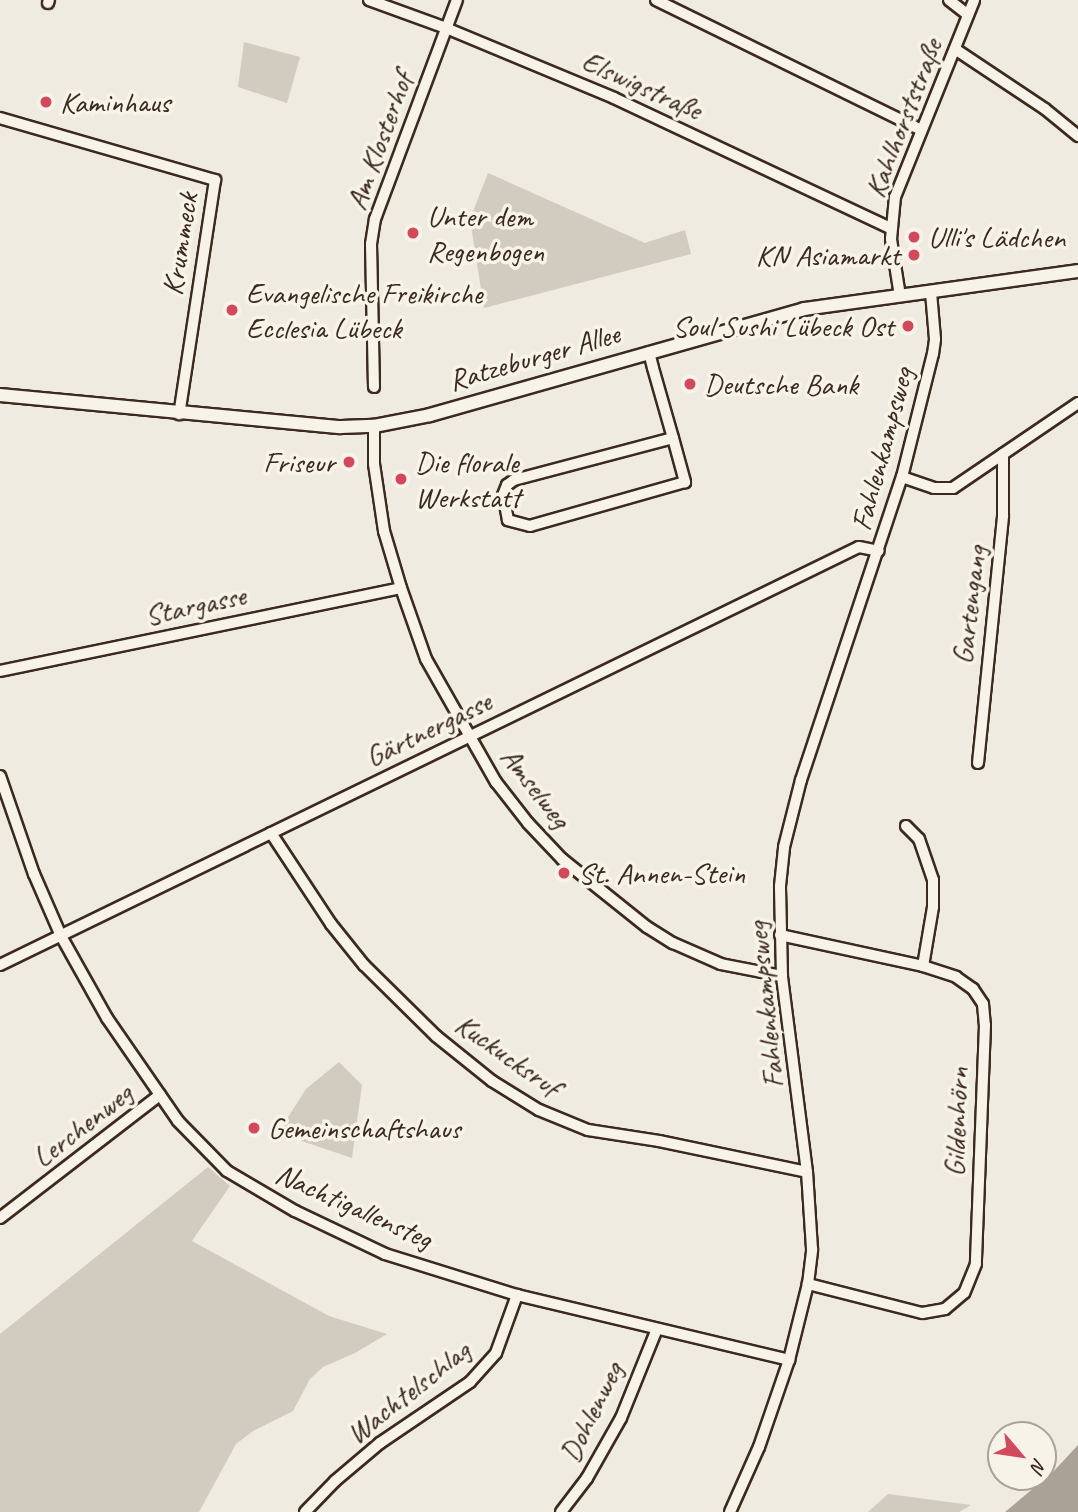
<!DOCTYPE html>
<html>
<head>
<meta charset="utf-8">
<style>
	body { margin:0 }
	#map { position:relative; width:1078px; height:1512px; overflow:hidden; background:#efebe0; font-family:Caveat,sans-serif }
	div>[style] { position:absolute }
	.green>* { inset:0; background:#d1cbc0 }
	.water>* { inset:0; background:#aaa296 }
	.roads { filter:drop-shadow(2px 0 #3b2a1e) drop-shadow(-2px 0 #3b2a1e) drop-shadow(0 2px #3b2a1e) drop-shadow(0 -2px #3b2a1e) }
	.street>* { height:10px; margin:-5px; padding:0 5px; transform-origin:5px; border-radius:5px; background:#f7f3e8 }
	.secondary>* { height:12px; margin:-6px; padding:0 6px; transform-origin:6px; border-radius:6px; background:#f7f3e8 }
	.dots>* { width:19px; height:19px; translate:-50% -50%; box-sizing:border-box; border:4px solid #f7f3e8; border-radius:50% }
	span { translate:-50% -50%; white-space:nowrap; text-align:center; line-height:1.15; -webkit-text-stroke:7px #f7f3e8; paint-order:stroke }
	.street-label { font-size:30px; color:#3b2a1e }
	.poi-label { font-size:30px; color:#3b2a1e }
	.left { translate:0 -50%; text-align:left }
	.right { translate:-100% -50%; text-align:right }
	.north { position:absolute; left:987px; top:1421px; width:70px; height:70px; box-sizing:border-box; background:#f7f3e8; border:2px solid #aca397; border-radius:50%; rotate:119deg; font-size:19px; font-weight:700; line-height:28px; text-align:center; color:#3b2a1e }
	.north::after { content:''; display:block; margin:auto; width:24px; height:32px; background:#d1495b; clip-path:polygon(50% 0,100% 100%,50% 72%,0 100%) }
</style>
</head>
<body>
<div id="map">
	<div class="green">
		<div style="clip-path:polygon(244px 42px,300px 57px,287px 103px,238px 87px)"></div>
		<div style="clip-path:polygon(488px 173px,645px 243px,685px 230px,691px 254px,484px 308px,470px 219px)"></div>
		<div style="clip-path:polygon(339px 1062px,362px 1085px,352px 1158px,278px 1133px,306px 1089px)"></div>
		<div style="clip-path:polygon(208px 1167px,230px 1186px,192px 1241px,329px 1316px,387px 1334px,355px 1353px,323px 1367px,310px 1379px,293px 1411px,253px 1431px,236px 1444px,199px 1512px,0 1512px,0 1334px)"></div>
		<div style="clip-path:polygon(888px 1494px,971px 1505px,959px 1512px,868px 1512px)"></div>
	</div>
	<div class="water">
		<div style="clip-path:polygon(1078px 1445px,1078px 1512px,1005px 1512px,1053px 1472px)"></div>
	</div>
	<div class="roads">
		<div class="street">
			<div style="left:369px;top:0;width:82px;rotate:20deg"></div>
			<div style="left:446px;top:28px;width:182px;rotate:22.6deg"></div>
			<div style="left:614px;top:98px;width:305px;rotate:25.2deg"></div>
			<div style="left:656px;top:0;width:295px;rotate:26.1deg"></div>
			<div style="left:949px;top:0;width:24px;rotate:38deg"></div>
			<div style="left:48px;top:3px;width:3px;rotate:-72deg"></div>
			<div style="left:955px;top:49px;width:108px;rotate:33.7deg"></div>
			<div style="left:1045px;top:109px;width:43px;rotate:39.3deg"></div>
			<div style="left:0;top:118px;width:224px;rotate:16.1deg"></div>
			<div style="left:215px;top:180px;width:237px;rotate:98.7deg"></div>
			<div style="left:900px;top:296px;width:58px;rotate:-99deg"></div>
			<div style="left:891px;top:239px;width:42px;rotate:-84.6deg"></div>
			<div style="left:895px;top:197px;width:212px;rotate:-68.1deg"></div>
			<div style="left:649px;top:352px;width:16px;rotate:76deg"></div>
			<div style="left:653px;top:368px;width:73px;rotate:74.1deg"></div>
			<div style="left:673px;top:438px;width:46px;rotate:74.7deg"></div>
			<div style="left:685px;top:482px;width:161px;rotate:164.2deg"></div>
			<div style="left:530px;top:526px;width:23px;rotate:-165deg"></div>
			<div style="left:508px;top:520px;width:25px;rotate:-101deg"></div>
			<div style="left:503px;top:495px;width:11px;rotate:-68deg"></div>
			<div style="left:507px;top:485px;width:9px;rotate:-36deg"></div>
			<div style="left:514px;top:480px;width:164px;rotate:-14.8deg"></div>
			<div style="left:374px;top:387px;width:143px;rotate:-91.2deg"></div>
			<div style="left:371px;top:244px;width:25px;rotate:-81deg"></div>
			<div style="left:375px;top:219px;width:234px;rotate:-69.5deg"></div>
			<div style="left:374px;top:426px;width:38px;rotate:90deg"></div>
			<div style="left:374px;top:464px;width:68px;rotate:81.5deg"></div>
			<div style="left:384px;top:531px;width:59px;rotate:73.4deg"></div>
			<div style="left:401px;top:588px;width:75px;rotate:70.6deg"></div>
			<div style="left:426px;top:659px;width:142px;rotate:60.4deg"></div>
			<div style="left:496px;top:782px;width:52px;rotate:52deg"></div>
			<div style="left:528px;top:823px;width:50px;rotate:46.6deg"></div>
			<div style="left:562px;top:859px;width:109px;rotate:38.7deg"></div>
			<div style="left:647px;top:927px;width:31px;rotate:32deg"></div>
			<div style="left:673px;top:943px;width:52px;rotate:23.6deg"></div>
			<div style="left:721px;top:964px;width:62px;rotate:11.1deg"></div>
			<div style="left:902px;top:477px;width:34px;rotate:19deg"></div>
			<div style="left:934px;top:488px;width:19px"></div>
			<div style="left:953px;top:488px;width:151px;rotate:-34.2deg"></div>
			<div style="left:0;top:671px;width:409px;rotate:-11.7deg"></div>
			<div style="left:978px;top:763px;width:249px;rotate:-84.2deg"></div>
			<div style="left:1003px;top:515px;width:61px;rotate:-90deg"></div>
			<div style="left:0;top:776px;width:104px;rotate:70.9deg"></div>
			<div style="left:34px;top:874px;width:68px;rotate:66.5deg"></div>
			<div style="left:61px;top:936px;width:94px;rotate:60.7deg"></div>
			<div style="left:107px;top:1018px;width:125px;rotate:55.4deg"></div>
			<div style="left:178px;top:1121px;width:70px;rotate:45.6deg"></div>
			<div style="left:227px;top:1171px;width:79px;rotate:30.5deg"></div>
			<div style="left:295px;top:1211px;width:100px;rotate:25.5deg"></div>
			<div style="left:385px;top:1254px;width:138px;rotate:17.3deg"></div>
			<div style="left:517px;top:1295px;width:280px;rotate:13.4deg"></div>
			<div style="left:906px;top:826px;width:18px;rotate:45deg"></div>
			<div style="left:919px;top:839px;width:43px;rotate:71.1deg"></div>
			<div style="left:933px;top:880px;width:27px;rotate:90deg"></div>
			<div style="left:933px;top:907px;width:60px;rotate:99.6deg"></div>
			<div style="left:271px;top:833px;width:109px;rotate:56.6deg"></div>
			<div style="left:331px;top:924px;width:53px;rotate:51.2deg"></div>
			<div style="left:364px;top:965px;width:101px;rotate:44.6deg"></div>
			<div style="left:436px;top:1036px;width:72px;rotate:38.8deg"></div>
			<div style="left:492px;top:1081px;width:55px;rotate:31.7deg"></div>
			<div style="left:539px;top:1110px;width:53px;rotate:22.2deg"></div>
			<div style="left:588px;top:1130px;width:72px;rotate:8.8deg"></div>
			<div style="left:659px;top:1141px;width:151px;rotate:11.8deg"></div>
			<div style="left:780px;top:935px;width:146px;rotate:12.2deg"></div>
			<div style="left:923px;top:966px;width:35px;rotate:18deg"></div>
			<div style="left:956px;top:977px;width:21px;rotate:35deg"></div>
			<div style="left:973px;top:989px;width:18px;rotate:56deg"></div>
			<div style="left:983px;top:1004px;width:21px;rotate:85deg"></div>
			<div style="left:985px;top:1025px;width:239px;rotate:92.2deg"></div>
			<div style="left:976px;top:1264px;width:31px;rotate:112deg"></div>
			<div style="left:964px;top:1293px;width:25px;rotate:140deg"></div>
			<div style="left:945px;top:1309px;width:23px;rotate:170deg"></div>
			<div style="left:922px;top:1313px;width:118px;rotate:-165.7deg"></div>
			<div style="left:0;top:965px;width:955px;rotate:-25.95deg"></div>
			<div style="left:859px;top:547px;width:20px;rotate:11deg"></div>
			<div style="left:0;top:1218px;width:202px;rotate:-37.6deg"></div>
			<div style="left:305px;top:1512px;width:43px;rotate:-45.9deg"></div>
			<div style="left:335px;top:1481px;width:59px;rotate:-40.2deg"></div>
			<div style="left:380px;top:1443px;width:109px;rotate:-34.1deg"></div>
			<div style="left:470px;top:1382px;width:39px;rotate:-48deg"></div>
			<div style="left:496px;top:1353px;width:62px;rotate:-70.1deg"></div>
			<div style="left:561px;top:1512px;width:43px;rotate:-52.6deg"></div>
			<div style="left:587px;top:1478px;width:69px;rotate:-60.5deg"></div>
			<div style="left:621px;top:1418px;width:96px;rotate:-68deg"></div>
			<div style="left:730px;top:1512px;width:71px;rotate:-66deg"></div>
			<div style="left:759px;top:1447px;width:92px;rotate:-71deg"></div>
			<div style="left:789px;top:1360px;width:78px;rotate:-76deg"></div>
			<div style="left:808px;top:1284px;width:35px;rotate:-83deg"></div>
			<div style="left:812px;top:1249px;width:77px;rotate:-93.7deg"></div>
			<div style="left:807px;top:1172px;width:198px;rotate:-97.3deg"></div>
			<div style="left:782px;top:976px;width:90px;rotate:-91.3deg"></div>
			<div style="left:780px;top:886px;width:39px;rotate:-84deg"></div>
			<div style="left:784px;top:847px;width:69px;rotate:-75.8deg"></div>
			<div style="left:801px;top:780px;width:319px;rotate:-71.6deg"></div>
			<div style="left:902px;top:477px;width:127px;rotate:-75.9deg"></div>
			<div style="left:933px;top:354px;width:15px;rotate:-82deg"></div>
			<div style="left:935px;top:339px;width:47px;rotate:-94.9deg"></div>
		</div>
		<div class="secondary">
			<div style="left:0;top:395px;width:342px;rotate:5.4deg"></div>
			<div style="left:341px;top:427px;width:33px;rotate:-2deg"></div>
			<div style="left:374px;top:426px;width:57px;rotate:-11.1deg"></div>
			<div style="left:430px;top:415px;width:389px;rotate:-15.8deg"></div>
			<div style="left:804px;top:309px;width:277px;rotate:-7.9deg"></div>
		</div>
	</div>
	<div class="dots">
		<div style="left:46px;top:102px;background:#d1495b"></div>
		<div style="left:413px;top:233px;background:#d1495b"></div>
		<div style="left:914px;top:237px;background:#d1495b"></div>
		<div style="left:914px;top:255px;background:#d1495b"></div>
		<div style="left:232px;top:310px;background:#d1495b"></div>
		<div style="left:908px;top:326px;background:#d1495b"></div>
		<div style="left:690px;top:384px;background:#d1495b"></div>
		<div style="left:349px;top:462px;background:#d1495b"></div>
		<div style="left:401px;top:479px;background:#d1495b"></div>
		<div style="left:564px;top:873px;background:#d1495b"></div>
		<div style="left:254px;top:1128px;background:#d1495b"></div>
	</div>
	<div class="street-label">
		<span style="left:642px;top:85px;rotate:24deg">Elswigstraße</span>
		<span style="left:903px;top:118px;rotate:-69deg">Kahlhorststraße</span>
		<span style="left:379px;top:141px;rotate:-70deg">Am Klosterhof</span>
		<span style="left:180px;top:244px;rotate:-81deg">Krummeck</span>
		<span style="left:534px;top:357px;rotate:-16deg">Ratzeburger Allee</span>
		<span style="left:882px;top:449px;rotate:-75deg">Fahlenkampsweg</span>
		<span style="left:195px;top:605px;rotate:-12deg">Stargasse</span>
		<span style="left:969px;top:605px;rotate:-83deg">Gartengang</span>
		<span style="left:428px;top:729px;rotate:-26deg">Gärtnergasse</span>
		<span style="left:536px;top:787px;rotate:52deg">Amselweg</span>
		<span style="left:765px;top:1005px;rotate:-96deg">Fahlenkampsweg</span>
		<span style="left:508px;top:1055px;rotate:35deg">Kuckucksruf</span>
		<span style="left:956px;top:1122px;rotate:-88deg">Gildenhörn</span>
		<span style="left:82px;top:1125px;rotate:-38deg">Lerchenweg</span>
		<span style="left:354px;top:1206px;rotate:24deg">Nachtigallensteg</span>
		<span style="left:408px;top:1392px;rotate:-38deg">Wachtelschlag</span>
		<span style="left:591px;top:1412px;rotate:-64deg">Dohlenweg</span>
	</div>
	<div class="poi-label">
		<span class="left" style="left:60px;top:102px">Kaminhaus</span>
		<span class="left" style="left:427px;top:233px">Unter dem<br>Regenbogen</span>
		<span class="left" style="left:928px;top:237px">Ulli's Lädchen</span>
		<span class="right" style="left:900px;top:255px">KN Asiamarkt</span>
		<span class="left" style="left:246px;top:310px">Evangelische Freikirche<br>Ecclesia Lübeck</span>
		<span class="right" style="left:894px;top:326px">Soul Sushi Lübeck Ost</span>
		<span class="left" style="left:704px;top:384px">Deutsche Bank</span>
		<span class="right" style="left:335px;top:462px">Friseur</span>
		<span class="left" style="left:415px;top:479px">Die florale<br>Werkstatt</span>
		<span class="left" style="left:578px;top:873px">St. Annen-Stein</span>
		<span class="left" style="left:268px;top:1128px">Gemeinschaftshaus</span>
	</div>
	<div class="north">N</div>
</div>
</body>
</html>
